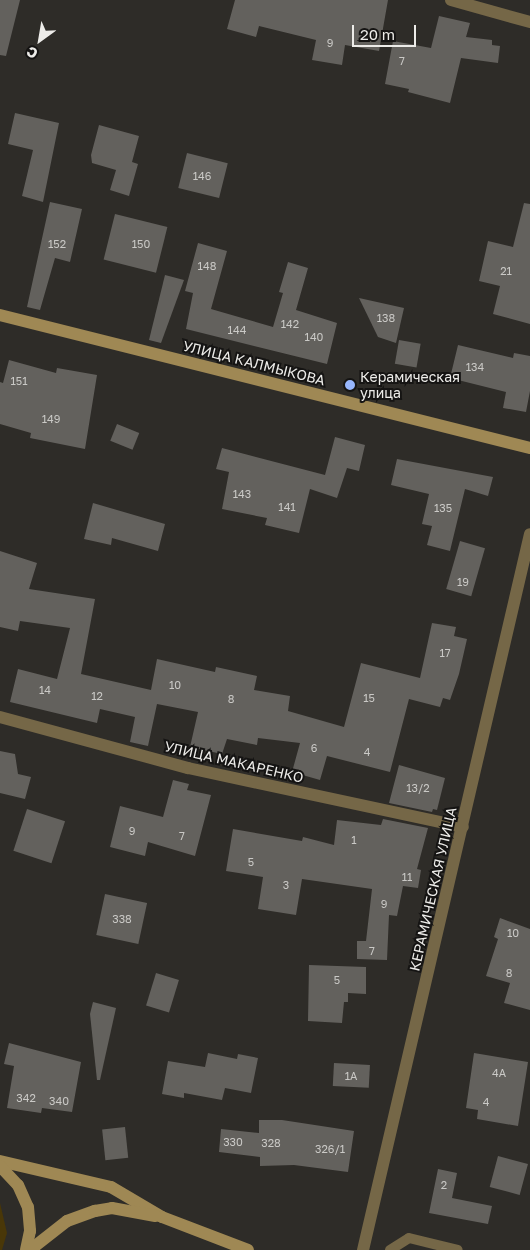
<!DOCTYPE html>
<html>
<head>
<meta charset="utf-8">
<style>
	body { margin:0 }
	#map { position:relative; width:530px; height:1250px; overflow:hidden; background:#2e2c28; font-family:"Golos Text",sans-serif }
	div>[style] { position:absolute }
	.green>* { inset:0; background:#493708 }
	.building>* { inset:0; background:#63615d; transform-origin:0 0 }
	.lane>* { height:10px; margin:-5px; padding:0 5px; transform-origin:5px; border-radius:5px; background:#756747 }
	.street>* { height:12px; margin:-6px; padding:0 6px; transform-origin:6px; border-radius:6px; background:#756747 }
	.secondary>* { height:12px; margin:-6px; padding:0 6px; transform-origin:6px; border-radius:6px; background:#9f8854 }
	.dots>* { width:14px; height:14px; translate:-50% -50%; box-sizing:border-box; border:2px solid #151413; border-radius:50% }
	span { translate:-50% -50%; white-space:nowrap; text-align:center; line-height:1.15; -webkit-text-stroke:4px #151413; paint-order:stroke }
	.number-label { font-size:11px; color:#cac9c6 }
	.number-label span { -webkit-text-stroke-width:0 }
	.street-label { font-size:14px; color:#edece9 }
	.poi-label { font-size:14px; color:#edece9 }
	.left { translate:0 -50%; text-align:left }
	.north { position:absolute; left:15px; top:15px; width:50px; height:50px; -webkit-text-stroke:4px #151413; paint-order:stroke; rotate:212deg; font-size:14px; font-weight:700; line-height:20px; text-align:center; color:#edece9 }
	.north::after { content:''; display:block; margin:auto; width:18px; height:22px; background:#edece9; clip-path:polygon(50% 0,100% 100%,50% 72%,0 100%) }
	.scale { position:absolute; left:352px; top:25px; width:64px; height:22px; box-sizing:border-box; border:2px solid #edece9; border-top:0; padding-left:6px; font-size:15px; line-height:18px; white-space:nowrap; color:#edece9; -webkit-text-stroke:4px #151413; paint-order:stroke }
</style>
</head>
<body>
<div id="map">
	<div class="green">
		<div style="clip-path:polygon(0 1203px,7px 1233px,2px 1250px,0 1250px)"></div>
	</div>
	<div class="building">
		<div style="clip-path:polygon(0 0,20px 0,6px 56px,0 55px)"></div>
		<div style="clip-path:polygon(235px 0,388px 0,379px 51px,345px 45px,342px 65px,312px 60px,316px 40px,259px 26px,256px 37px,227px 29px)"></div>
		<div style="clip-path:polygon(439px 16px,470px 23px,466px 37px,492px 40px,492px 45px,500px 46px,498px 63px,461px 58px,450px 103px,408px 92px,409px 89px,385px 84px,393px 41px,431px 48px)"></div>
		<div style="clip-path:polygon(15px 113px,59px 123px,43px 202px,22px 196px,33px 150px,8px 144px)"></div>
		<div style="clip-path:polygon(99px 125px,139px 136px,132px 162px,138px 164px,129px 196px,110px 190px,116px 170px,92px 163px,91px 155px)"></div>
		<div style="left:187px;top:153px;width:42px;height:36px;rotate:14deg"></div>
		<div style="clip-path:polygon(50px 202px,82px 209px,70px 262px,55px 258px,40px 310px,27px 307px)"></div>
		<div style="clip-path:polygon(524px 203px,530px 204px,530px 324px,493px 314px,500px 286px,479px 281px,488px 241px,513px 247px)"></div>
		<div style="left:115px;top:214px;width:54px;height:47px;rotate:14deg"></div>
		<div style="clip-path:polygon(198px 243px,227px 251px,211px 309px,273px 327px,283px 293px,279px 292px,288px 262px,308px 268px,296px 310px,337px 323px,327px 364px,186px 329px,193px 293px,185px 291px)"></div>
		<div style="clip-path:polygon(165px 275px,184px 280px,161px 343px,149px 340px)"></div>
		<div style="clip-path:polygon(359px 298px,404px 308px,396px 343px,378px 337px)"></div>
		<div style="left:399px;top:340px;width:22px;height:24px;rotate:10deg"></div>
		<div style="clip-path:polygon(458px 345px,513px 358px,514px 353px,530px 356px,530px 391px,526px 412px,503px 408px,506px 392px,450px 378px)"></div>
		<div style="clip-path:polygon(9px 360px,56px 373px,57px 368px,97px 375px,85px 449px,30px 438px,31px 433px,0 424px,0 382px,3px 383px)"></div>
		<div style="left:117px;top:424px;width:24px;height:18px;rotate:22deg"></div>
		<div style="clip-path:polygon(335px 437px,365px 445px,359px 471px,347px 468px,337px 498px,310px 489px,299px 533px,265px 525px,267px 518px,222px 509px,229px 472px,216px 469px,222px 448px,325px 475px)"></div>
		<div style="clip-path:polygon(397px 459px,493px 477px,488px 496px,465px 489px,450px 551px,427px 545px,432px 526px,422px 524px,429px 494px,391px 485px)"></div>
		<div style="clip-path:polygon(93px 503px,165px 524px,158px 551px,112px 538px,111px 545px,84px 539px)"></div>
		<div style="left:460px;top:541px;width:26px;height:50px;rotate:16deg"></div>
		<div style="clip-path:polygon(0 551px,37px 563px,29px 589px,95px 599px,81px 674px,151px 690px,157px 659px,215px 672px,216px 667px,257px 676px,254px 690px,290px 696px,288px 711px,344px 727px,361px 663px,420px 678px,432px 623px,456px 627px,454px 636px,467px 639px,459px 674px,450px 700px,443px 698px,440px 707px,409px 699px,390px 772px,327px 756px,320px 780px,292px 772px,300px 743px,258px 738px,257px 745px,227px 739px,222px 754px,190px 747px,198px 712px,157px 704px,148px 746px,130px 742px,135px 717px,100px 709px,97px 723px,10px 702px,18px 669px,57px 679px,70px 628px,20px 621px,18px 631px,0 627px)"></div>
		<div style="clip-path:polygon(0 751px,15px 754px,18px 774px,31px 777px,25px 799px,0 793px)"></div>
		<div style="clip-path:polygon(399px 765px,445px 778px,437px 810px,433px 809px,432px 812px,389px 803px)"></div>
		<div style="clip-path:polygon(173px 780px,189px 784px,187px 790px,211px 795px,195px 856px,148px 842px,145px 856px,110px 847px,120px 806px,163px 817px)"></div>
		<div style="left:27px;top:809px;width:40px;height:44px;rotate:18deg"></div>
		<div style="clip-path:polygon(383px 819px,428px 828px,417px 869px,421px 870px,418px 888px,403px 886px,397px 916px,389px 915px,387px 960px,357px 959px,357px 941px,366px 941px,372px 889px,302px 879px,296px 915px,258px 909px,263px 877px,226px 871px,233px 829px,302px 841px,303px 837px,334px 845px,337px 820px,381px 825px)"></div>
		<div style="left:105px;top:894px;width:43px;height:42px;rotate:12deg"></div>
		<div style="clip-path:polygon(500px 918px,530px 929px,530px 1010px,504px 1003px,510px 983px,486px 976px,498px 939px,494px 937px)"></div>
		<div style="clip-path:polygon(309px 965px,366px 967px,366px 994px,348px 993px,348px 1002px,344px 1002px,342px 1023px,308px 1021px)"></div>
		<div style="left:156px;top:973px;width:24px;height:34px;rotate:17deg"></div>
		<div style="clip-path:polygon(93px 1002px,116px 1008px,100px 1080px,97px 1080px,90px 1014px)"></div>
		<div style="clip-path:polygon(9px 1043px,81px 1062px,72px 1112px,42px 1108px,41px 1113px,7px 1108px,14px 1066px,4px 1064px)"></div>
		<div style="clip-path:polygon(208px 1053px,237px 1059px,238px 1054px,258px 1058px,251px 1093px,225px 1088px,222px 1100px,184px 1093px,184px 1098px,162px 1094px,168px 1061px,205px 1067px)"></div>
		<div style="clip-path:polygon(474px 1053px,528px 1062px,518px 1126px,477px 1119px,478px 1110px,466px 1108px)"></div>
		<div style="left:334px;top:1063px;width:36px;height:23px;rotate:3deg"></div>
		<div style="clip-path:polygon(259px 1120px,282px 1120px,354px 1131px,348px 1172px,294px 1165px,260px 1166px,260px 1157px,219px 1152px,221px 1129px,259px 1133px)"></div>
		<div style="left:125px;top:1127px;width:31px;height:23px;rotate:84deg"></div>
		<div style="left:498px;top:1156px;width:31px;height:32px;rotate:15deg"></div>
		<div style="clip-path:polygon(438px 1169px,457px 1173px,452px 1198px,492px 1206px,488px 1224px,429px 1213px)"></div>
	</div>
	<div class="lane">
		<div style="left:390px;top:1250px;width:22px;rotate:-32deg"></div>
		<div style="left:409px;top:1238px;width:50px;rotate:13.8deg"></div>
	</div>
	<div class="street">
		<div style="left:451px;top:0;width:82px;rotate:15.6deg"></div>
		<div style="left:0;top:717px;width:195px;rotate:15.2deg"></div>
		<div style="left:188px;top:768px;width:281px;rotate:12.1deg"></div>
		<div style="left:363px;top:1250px;width:735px;rotate:-76.87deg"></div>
	</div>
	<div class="secondary">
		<div style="left:0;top:315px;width:546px;rotate:14.09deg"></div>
		<div style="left:0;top:1161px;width:114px;rotate:13.2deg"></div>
		<div style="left:111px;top:1187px;width:59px;rotate:30.5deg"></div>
		<div style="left:162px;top:1217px;width:92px;rotate:21deg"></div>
		<div style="left:0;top:1166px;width:26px;rotate:47deg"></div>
		<div style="left:18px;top:1185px;width:24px;rotate:66deg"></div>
		<div style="left:28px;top:1207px;width:24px;rotate:85deg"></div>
		<div style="left:30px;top:1231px;width:19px;rotate:102deg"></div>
		<div style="left:30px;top:1250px;width:47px;rotate:-38.1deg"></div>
		<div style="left:67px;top:1221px;width:30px;rotate:-20deg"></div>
		<div style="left:95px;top:1211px;width:17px;rotate:-10deg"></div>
		<div style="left:112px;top:1208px;width:44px;rotate:10.5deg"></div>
	</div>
	<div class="dots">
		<div style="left:350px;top:385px;background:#97b6fd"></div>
	</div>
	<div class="number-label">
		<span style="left:330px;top:43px">9</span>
		<span style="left:402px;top:61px">7</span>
		<span style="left:202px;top:176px">146</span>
		<span style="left:57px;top:244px">152</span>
		<span style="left:141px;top:244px">150</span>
		<span style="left:207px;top:266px">148</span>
		<span style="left:506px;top:271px">21</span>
		<span style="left:386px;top:318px">138</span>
		<span style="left:290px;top:324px">142</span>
		<span style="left:237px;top:330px">144</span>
		<span style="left:314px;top:337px">140</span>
		<span style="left:475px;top:367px">134</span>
		<span style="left:19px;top:381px">151</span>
		<span style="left:51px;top:419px">149</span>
		<span style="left:242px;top:494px">143</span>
		<span style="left:287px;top:507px">141</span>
		<span style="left:443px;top:508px">135</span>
		<span style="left:463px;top:582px">19</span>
		<span style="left:445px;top:653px">17</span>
		<span style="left:175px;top:685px">10</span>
		<span style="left:45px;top:690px">14</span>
		<span style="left:97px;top:696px">12</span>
		<span style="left:369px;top:698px">15</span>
		<span style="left:231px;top:699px">8</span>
		<span style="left:314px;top:748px">6</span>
		<span style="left:367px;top:752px">4</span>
		<span style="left:418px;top:788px">13/2</span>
		<span style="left:132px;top:831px">9</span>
		<span style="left:182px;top:836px">7</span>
		<span style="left:354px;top:840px">1</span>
		<span style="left:251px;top:862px">5</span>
		<span style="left:407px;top:877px">11</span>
		<span style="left:286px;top:885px">3</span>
		<span style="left:384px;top:904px">9</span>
		<span style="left:122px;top:919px">338</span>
		<span style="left:513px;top:933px">10</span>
		<span style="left:372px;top:951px">7</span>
		<span style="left:509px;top:973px">8</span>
		<span style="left:337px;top:980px">5</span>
		<span style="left:499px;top:1073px">4А</span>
		<span style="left:351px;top:1076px">1А</span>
		<span style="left:26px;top:1098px">342</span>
		<span style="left:59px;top:1101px">340</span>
		<span style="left:486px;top:1102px">4</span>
		<span style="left:233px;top:1142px">330</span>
		<span style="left:271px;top:1143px">328</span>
		<span style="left:330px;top:1149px">326/1</span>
		<span style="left:444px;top:1185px">2</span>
	</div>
	<div class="street-label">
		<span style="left:254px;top:363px;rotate:14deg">УЛИЦА КАЛМЫКОВА</span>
		<span style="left:234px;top:762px;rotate:13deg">УЛИЦА МАКАРЕНКО</span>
		<span style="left:433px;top:889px;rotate:-77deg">КЕРАМИЧЕСКАЯ УЛИЦА</span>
	</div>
	<div class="poi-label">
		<span class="left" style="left:360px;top:385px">Керамическая<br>улица</span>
	</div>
	<div class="north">С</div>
	<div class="scale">20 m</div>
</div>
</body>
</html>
